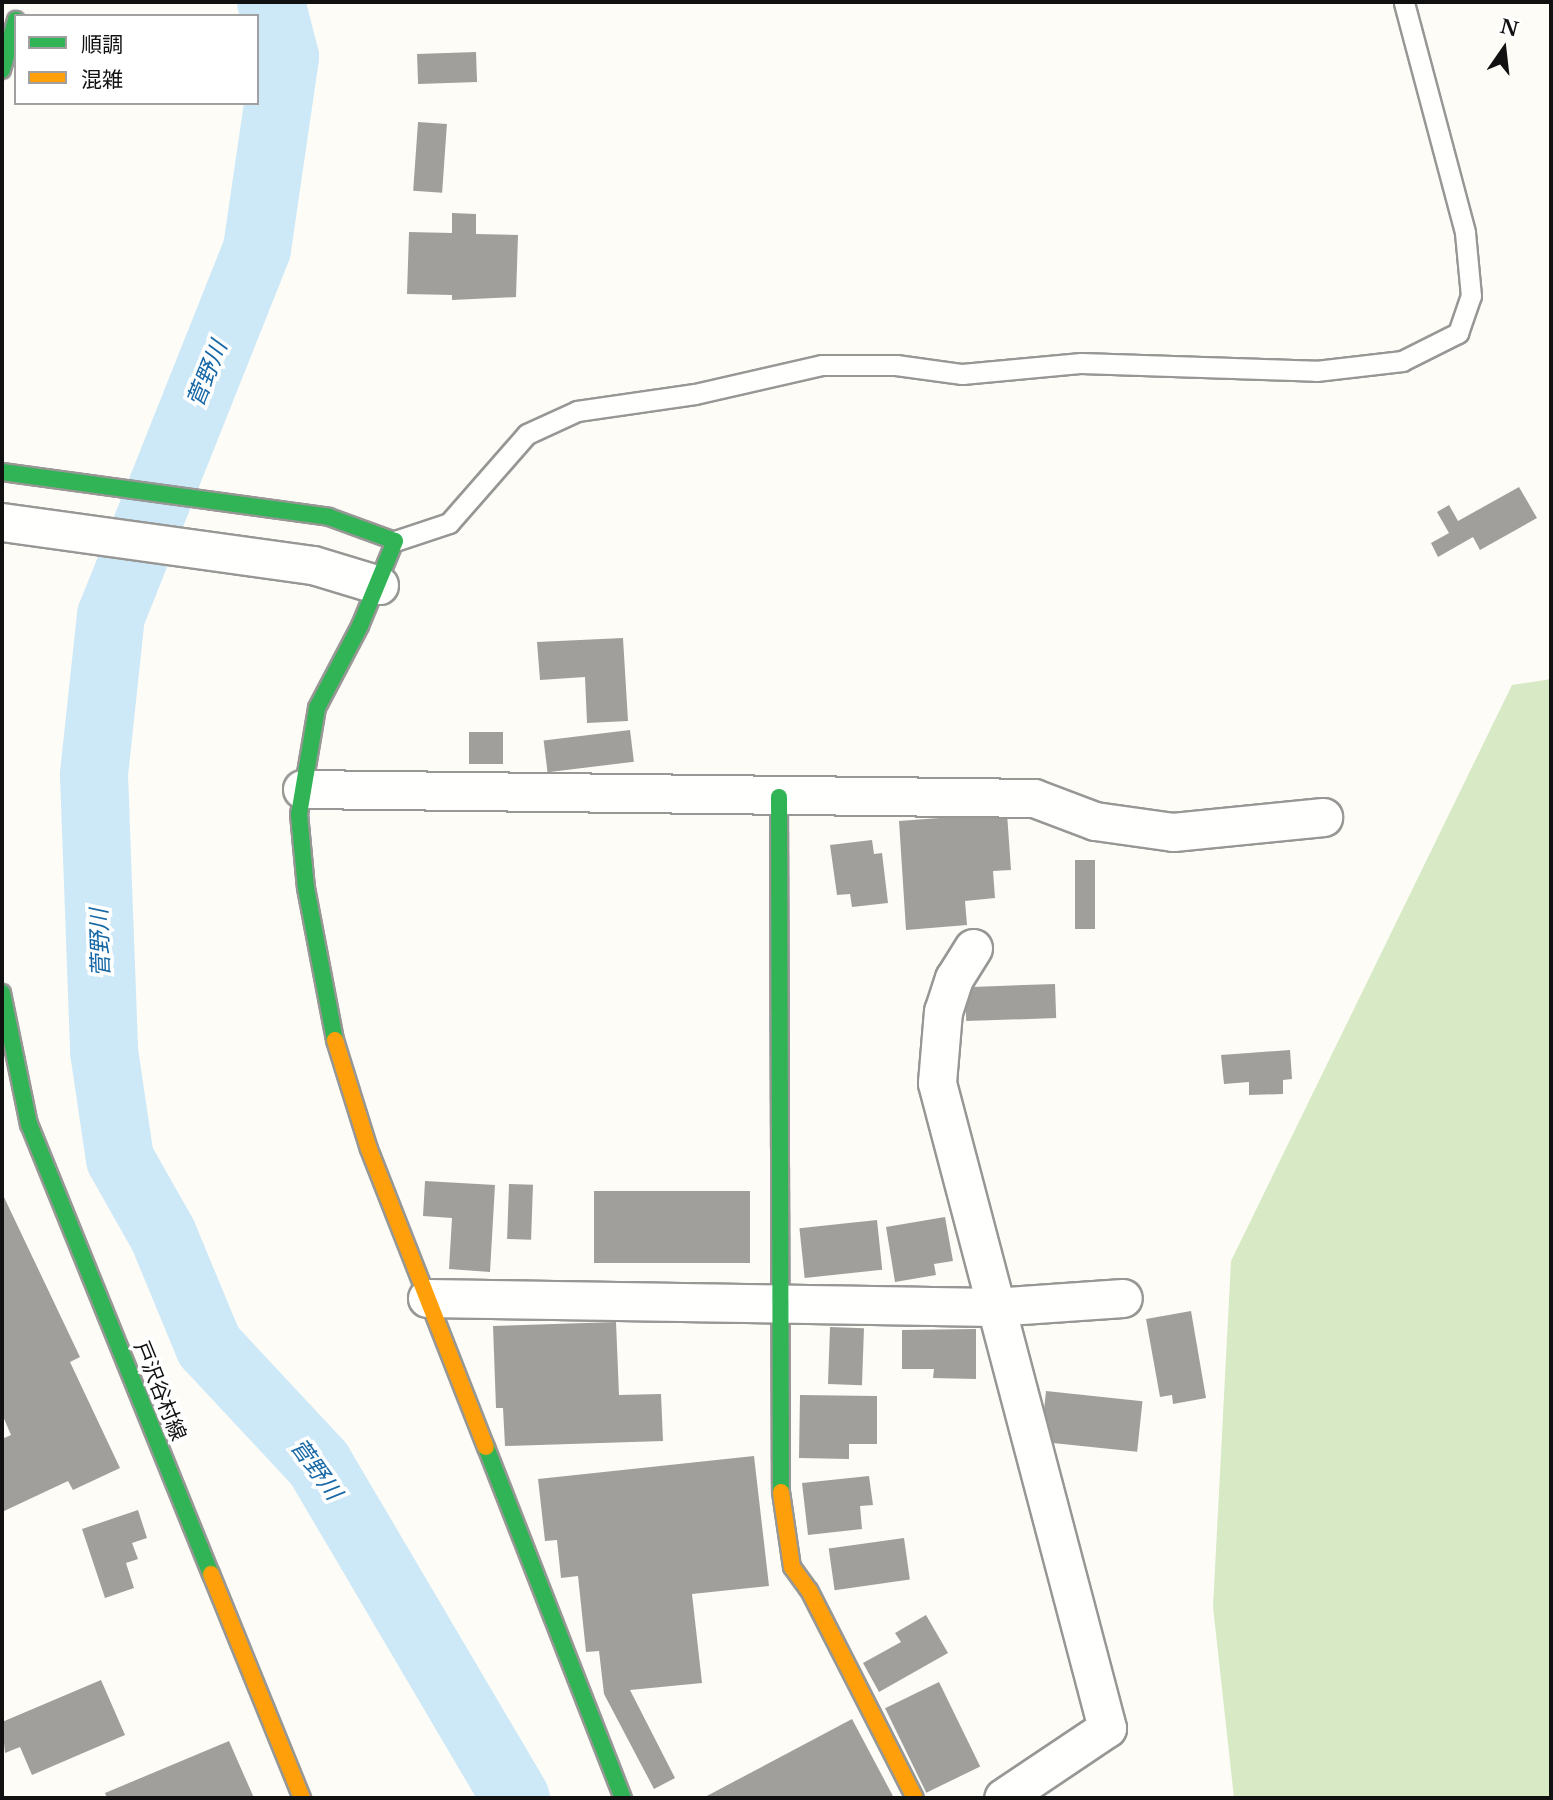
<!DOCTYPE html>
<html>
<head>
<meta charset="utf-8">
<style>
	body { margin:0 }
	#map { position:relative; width:1553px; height:1800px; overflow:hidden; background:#fdfcf7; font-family:"Libre Baskerville","Noto Sans JP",serif }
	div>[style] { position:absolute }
	.forest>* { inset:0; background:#d8eac5 }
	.river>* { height:68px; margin:-34px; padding:0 34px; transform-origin:34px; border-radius:34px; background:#cde8f7 }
	.building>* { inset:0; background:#a19f9c; transform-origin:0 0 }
	.roads { filter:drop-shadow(2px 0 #979795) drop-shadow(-2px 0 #979795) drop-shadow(0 2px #979795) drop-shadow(0 -2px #979795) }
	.lane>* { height:19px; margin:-9.5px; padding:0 9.5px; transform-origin:9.5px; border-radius:9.5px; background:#fffffe }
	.street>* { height:37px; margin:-18.5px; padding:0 18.5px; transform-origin:18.5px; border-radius:18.5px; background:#fffffe }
	.fast>* { height:16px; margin:-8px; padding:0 8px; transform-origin:8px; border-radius:8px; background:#30b455 }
	.slow>* { height:16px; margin:-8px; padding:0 8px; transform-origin:8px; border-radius:8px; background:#ff9f0a }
	span { translate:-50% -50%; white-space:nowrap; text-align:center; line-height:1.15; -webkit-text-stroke:7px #fff; paint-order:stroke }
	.street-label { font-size:21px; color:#111 }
	.water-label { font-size:23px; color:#1768a6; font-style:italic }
	.frame { position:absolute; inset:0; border:4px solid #111; pointer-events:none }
	.legend { position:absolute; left:14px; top:14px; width:245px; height:91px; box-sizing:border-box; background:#fff; border:2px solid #a0a0a0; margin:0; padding:9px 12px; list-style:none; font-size:21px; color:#111 }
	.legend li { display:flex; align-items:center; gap:14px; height:35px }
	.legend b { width:35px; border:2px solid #a0a0a0 }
	.north { position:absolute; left:1469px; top:14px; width:70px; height:70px; -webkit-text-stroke:5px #fff; paint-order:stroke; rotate:14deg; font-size:19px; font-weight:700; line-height:28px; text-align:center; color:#111 }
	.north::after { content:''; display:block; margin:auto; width:24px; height:32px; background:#111; clip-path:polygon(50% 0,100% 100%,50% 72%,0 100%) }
</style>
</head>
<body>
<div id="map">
	<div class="forest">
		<div style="clip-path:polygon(1551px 679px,1551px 1798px,1234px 1798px,1213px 1607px,1231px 1261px,1512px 685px)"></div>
	</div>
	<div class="river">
		<div style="left:271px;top:2px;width:57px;rotate:75.7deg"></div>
		<div style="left:285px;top:57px;width:194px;rotate:98.3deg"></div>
		<div style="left:257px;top:249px;width:394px;rotate:111.7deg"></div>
		<div style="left:111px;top:615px;width:161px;rotate:96.1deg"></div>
		<div style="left:94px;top:775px;width:276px;rotate:87.9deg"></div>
		<div style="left:104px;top:1051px;width:109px;rotate:81.6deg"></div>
		<div style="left:120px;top:1159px;width:87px;rotate:60.5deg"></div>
		<div style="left:163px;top:1235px;width:120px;rotate:67.5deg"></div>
		<div style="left:209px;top:1346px;width:161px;rotate:47deg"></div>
		<div style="left:319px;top:1464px;width:388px;rotate:59.5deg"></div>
	</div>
	<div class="building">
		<div style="left:476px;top:52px;width:30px;height:59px;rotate:88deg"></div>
		<div style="left:418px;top:122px;width:29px;height:69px;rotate:4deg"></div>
		<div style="clip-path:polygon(452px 213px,476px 214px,476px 234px,518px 235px,516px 297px,452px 300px,452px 295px,407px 294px,409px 232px,452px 233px)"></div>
		<div style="clip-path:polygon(1519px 487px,1537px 518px,1480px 550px,1473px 537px,1438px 557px,1431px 543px,1449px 533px,1437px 512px,1449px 505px,1458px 521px)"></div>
		<div style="clip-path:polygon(623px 638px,628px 721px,587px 723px,585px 677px,540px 680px,537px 642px)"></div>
		<div style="left:630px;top:730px;width:32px;height:87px;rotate:83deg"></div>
		<div style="left:469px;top:732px;width:34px;height:32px"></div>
		<div style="clip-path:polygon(1007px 813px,1011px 870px,993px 871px,995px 898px,965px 901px,967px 925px,906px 930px,899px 821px)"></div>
		<div style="clip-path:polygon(872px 840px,874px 854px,882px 853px,888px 903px,852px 907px,850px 894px,837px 895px,830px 845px)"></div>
		<div style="left:1095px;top:860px;width:69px;height:20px;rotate:90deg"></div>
		<div style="left:1055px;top:984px;width:34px;height:90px;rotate:88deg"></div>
		<div style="clip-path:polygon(1290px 1050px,1292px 1079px,1283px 1080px,1283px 1094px,1249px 1095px,1249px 1082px,1224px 1084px,1221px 1055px)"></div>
		<div style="clip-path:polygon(425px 1181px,495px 1185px,490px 1272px,449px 1269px,452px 1218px,423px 1216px)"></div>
		<div style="left:509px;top:1184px;width:24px;height:55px;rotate:2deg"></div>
		<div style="left:594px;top:1191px;width:156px;height:72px"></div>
		<div style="clip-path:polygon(2px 1193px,80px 1357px,70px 1362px,120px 1468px,73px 1490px,68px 1481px,2px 1512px,2px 1439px,11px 1435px,2px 1414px)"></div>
		<div style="clip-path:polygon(945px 1217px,953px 1261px,934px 1264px,936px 1275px,895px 1282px,886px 1227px)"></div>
		<div style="left:877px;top:1220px;width:50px;height:78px;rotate:84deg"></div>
		<div style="clip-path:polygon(1191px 1311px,1206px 1398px,1173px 1404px,1172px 1395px,1160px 1397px,1146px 1319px)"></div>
		<div style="clip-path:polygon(616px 1322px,619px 1395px,661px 1394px,663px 1441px,505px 1446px,503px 1408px,496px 1408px,493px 1326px)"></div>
		<div style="left:830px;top:1327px;width:34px;height:57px;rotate:2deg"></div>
		<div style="clip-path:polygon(976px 1329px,976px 1379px,933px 1378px,934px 1369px,902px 1369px,902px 1330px)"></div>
		<div style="left:1046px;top:1391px;width:97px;height:51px;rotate:6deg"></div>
		<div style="clip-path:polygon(800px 1395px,877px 1396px,877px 1444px,849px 1444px,849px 1459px,799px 1458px)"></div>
		<div style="clip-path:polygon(754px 1456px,769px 1586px,692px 1594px,702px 1683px,630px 1690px,675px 1778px,654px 1789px,604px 1694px,599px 1651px,586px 1652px,578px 1576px,561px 1578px,557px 1540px,545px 1541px,538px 1479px)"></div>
		<div style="clip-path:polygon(869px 1476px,873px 1505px,860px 1506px,862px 1529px,808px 1535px,802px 1483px)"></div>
		<div style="clip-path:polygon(138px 1510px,147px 1538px,132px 1543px,138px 1559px,126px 1563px,134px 1588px,105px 1598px,82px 1529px)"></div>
		<div style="left:904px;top:1538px;width:42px;height:76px;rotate:82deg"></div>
		<div style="clip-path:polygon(926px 1615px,948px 1653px,879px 1692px,863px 1663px,901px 1642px,895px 1633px)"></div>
		<div style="clip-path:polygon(101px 1680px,125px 1735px,32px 1775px,20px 1747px,5px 1753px,2px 1722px)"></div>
		<div style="left:939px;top:1682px;width:94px;height:60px;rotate:64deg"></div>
		<div style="clip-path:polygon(852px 1719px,894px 1798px,703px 1798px)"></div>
		<div style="clip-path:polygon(229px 1741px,254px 1798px,107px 1798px,105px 1793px)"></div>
	</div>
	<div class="roads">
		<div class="lane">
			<div style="left:395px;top:541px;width:57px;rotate:-18.4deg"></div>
			<div style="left:449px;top:523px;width:118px;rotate:-48.8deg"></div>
			<div style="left:527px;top:434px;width:55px;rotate:-24.7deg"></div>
			<div style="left:577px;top:411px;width:119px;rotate:-8.2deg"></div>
			<div style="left:695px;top:394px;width:130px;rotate:-12.9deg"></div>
			<div style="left:822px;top:365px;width:74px"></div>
			<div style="left:896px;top:365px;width:67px;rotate:7.8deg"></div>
			<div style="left:962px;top:374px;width:120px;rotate:-5.3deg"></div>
			<div style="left:1081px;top:363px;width:235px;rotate:1.9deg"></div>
			<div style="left:1316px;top:371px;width:87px;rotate:-6.6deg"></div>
			<div style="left:1402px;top:361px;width:63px;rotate:-26.6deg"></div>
			<div style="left:1458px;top:333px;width:39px;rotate:-71deg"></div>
			<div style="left:1471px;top:296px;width:64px;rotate:-95.4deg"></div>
			<div style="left:1465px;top:232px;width:238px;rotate:-104.9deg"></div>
		</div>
		<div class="street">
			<div style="left:2px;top:522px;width:314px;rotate:7.9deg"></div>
			<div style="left:313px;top:565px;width:69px;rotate:16.9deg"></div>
			<div style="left:302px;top:789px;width:732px;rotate:0.7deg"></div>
			<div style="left:1034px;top:798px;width:65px;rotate:20.7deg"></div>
			<div style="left:1095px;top:821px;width:79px;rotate:8deg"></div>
			<div style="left:1173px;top:832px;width:151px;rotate:-5.7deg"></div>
			<div style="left:973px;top:948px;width:36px;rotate:122deg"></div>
			<div style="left:954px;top:978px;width:35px;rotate:108deg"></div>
			<div style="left:943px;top:1011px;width:72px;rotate:94.8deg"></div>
			<div style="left:937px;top:1083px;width:667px;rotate:75.23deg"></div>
			<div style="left:1107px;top:1728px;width:125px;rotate:146.1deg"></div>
			<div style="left:427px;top:1298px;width:566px;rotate:0.91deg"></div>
			<div style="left:993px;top:1307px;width:130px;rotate:-4deg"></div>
		</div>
		<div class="fast">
			<div style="left:2px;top:70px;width:52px;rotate:-74.4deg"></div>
			<div style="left:2px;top:472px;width:330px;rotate:7.8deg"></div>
			<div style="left:329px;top:517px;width:70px;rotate:20deg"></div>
			<div style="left:395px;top:541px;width:92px;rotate:112.4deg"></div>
			<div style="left:360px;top:626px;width:93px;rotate:117.7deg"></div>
			<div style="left:317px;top:708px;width:108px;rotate:99.6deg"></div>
			<div style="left:299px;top:814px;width:74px;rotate:84.6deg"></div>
			<div style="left:306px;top:888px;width:155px;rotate:79.2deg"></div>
			<div style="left:779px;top:797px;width:695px;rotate:89.84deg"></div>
			<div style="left:2px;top:993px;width:134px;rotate:78.4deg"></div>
			<div style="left:29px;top:1124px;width:485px;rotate:68deg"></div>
			<div style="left:486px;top:1447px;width:377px;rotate:68.7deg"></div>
		</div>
		<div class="slow">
			<div style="left:335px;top:1040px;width:114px;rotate:72.7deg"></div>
			<div style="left:369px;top:1149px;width:320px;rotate:68.6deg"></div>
			<div style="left:781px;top:1492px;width:76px;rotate:81.7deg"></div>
			<div style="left:792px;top:1567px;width:29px;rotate:54deg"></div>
			<div style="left:809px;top:1590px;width:233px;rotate:63deg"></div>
			<div style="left:211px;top:1574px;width:242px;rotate:67.9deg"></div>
		</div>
	</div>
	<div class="street-label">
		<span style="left:160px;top:1391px;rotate:68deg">戸沢谷村線</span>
	</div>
	<div class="water-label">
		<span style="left:207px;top:374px;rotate:-68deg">菅野川</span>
		<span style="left:100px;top:943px;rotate:-92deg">菅野川</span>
		<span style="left:316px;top:1469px;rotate:54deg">菅野川</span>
	</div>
	<div class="frame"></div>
	<ul class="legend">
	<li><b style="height:9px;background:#30b455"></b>順調</li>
	<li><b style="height:9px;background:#ff9f0a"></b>混雑</li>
	</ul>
	<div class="north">N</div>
</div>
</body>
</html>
